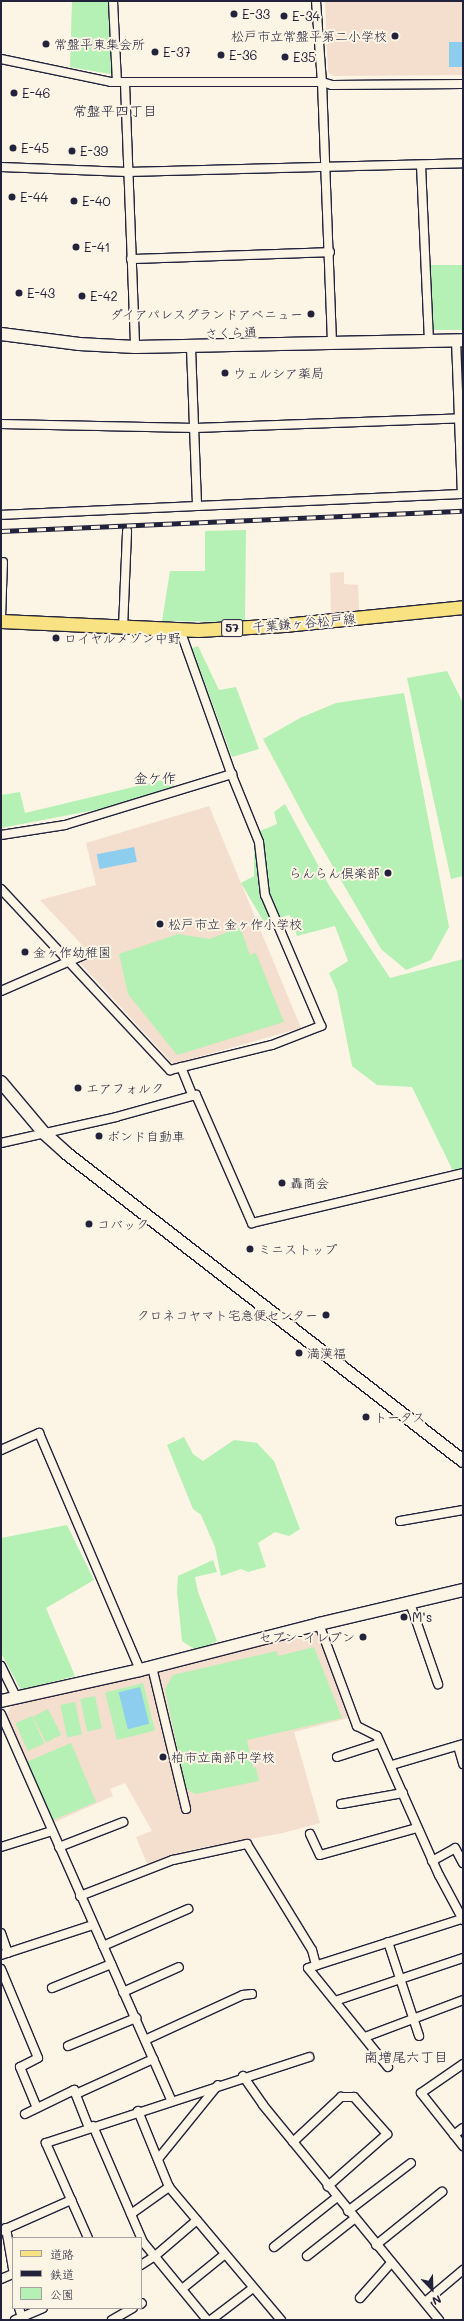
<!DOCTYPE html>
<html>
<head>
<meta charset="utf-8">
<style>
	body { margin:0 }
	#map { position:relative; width:464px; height:2321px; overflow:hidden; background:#fcf5e5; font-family:Mali,"Klee One",sans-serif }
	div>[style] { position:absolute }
	.built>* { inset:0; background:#f4dece }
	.green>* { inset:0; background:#b5f0b4; transform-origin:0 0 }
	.water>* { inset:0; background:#8dceee; transform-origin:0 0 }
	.roads { filter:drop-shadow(1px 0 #22223b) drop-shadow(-1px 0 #22223b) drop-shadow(0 1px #22223b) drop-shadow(0 -1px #22223b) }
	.street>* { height:8px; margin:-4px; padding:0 4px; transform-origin:4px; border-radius:4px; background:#fcf5e5 }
	.secondary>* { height:12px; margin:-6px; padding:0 6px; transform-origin:6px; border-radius:6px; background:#fcf5e5 }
	.primary>* { height:13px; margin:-6.5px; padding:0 6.5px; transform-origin:6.5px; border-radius:6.5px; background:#f8e281 }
	.rail>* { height:4.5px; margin-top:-2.25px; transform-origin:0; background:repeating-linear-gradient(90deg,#fcf5e5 0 9px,#22223b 0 18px); box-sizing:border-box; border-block:1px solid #22223b }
	.dots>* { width:11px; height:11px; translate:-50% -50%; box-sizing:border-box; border:2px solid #fcf5e5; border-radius:50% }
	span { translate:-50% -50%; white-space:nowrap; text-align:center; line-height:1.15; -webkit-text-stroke:4px #fcf5e5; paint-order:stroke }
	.shield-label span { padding:1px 3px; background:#fcf5e5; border:1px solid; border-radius:3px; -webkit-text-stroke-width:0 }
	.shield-label { font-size:12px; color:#22223b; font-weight:700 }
	.poi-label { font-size:13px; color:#22223b }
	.left { translate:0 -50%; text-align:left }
	.right { translate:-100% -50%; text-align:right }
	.street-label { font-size:13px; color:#22223b }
	.neighbourhood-label { font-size:14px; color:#22223b }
	.frame { position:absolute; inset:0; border:2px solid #22223b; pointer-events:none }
	.legend { position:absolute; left:12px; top:2237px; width:130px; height:72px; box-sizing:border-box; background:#fcf5e5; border:1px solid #a5a1a1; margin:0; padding:5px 7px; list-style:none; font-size:12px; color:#22223b }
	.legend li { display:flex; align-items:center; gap:8px; height:20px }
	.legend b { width:20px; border:1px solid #a5a1a1 }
	.north { position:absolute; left:412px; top:2269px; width:40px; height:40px; -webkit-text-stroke:3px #fcf5e5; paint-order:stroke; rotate:157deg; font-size:11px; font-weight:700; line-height:16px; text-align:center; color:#22223b }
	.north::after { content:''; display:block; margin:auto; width:14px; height:18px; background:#22223b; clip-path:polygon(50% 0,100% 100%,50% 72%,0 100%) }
</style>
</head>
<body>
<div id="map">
	<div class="built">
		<div style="clip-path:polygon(325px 1px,463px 1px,463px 75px,333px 76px,328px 72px)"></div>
		<div style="clip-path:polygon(344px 572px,344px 584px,358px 585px,359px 609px,356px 612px,331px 614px,330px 573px)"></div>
		<div style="clip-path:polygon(209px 806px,301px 1028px,173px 1064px,71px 953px,85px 948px,40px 900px,96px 885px,86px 843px)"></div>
		<div style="clip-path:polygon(314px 1632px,318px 1634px,348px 1718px,294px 1732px,320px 1823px,283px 1833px,195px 1849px,148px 1866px,136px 1837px,152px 1831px,125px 1783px,110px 1789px,113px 1796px,53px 1823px,6px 1716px,12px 1705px,157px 1673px)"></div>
	</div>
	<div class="green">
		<div style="clip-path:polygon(72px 1px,110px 1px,113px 70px,110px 74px,70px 67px)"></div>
		<div style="left:463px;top:265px;width:65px;height:33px;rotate:90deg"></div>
		<div style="clip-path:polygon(246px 530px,245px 622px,162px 621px,170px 571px,205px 571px,205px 531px)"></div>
		<div style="clip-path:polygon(198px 646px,219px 690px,236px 687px,259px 749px,232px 757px,192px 648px)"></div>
		<div style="clip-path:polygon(447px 671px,463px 703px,463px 876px,451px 879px,407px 678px)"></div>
		<div style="clip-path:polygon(404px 693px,449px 927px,431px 960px,406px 970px,381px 949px,306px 820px,263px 739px,300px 718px,336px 703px)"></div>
		<div style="clip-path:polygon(171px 778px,176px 791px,121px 805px,1px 828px,1px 795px,20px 792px,25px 813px)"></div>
		<div style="clip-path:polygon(285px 804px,330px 887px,390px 978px,463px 959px,463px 1169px,454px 1173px,412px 1087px,377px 1085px,352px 1066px,337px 991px,329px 973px,348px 961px,335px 926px,297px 936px,290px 915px,264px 922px,241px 883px,254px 876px,254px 840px,260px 831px,277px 824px,274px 812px)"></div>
		<div style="clip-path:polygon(240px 927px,250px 955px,256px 953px,284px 1022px,177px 1055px,128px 994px,119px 954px,178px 934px,210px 939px)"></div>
		<div style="clip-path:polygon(184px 1437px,193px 1454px,203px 1461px,234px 1440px,257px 1443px,274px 1461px,300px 1529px,289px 1536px,275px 1532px,258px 1543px,266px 1567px,248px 1572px,241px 1569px,221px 1576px,215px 1547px,201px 1515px,193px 1509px,167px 1445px)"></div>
		<div style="clip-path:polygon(67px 1525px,94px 1580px,46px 1608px,75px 1676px,21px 1690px,1px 1653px,1px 1538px)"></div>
		<div style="clip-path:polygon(213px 1560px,217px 1572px,195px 1577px,198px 1592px,217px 1641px,197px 1651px,182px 1641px,177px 1592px,178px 1576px)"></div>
		<div style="clip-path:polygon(314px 1647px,342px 1718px,247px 1740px,253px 1768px,256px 1767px,259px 1781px,196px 1794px,189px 1791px,185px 1785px,165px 1689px,173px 1675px,277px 1651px,278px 1656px)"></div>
		<div style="left:143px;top:1683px;width:49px;height:39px;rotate:76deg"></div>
		<div style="left:95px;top:1696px;width:33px;height:15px;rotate:78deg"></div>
		<div style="left:75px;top:1702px;width:33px;height:15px;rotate:78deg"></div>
		<div style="left:48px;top:1709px;width:29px;height:17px;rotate:63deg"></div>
		<div style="left:32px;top:1716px;width:30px;height:18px;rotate:66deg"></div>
		<div style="left:71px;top:1743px;width:64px;height:49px;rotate:67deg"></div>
	</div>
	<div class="water">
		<div style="left:449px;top:42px;width:14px;height:25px"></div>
		<div style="left:134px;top:847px;width:15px;height:38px;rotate:79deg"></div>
		<div style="left:140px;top:1687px;width:38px;height:22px;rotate:76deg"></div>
	</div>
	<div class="roads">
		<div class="street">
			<div style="left:113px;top:1px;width:81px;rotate:87.2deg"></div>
			<div style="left:316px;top:1px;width:81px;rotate:85.8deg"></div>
			<div style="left:322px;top:82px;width:10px;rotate:17deg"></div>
			<div style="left:332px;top:85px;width:131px;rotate:-0.4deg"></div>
			<div style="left:1px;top:59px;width:112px;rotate:11.8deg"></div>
			<div style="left:111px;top:82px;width:211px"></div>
			<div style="left:322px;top:82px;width:262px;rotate:87.8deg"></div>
			<div style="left:125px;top:83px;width:264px;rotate:87.8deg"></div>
			<div style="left:421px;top:165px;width:176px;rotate:87.4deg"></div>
			<div style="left:1px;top:167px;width:126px;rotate:2.3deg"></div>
			<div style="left:127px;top:172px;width:336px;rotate:-1.5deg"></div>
			<div style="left:131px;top:259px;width:199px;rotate:-2deg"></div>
			<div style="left:456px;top:340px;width:154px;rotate:87.8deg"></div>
			<div style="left:191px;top:348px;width:158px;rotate:87.8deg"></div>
			<div style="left:1px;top:424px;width:194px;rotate:1.2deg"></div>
			<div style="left:195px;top:428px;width:268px;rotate:-2.1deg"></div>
			<div style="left:1px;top:515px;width:462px;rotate:-2.6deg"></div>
			<div style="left:1px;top:618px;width:56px;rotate:-88deg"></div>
			<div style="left:123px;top:628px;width:97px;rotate:-87.6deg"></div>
			<div style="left:1px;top:835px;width:65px;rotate:-8.9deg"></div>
			<div style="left:65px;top:825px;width:175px;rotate:-17deg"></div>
			<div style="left:1px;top:889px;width:248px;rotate:47deg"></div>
			<div style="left:170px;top:1070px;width:105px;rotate:-13.8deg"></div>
			<div style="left:272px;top:1045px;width:53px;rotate:-21.2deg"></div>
			<div style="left:321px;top:1026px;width:142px;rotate:-113.1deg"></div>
			<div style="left:265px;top:895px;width:53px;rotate:-96.5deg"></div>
			<div style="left:259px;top:842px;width:74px;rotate:-112.1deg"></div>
			<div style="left:231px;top:773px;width:152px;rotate:-109.6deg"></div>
			<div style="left:1px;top:991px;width:95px;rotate:-23.6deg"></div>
			<div style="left:181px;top:1067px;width:31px;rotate:68deg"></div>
			<div style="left:1px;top:1143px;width:118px;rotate:-12.7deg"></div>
			<div style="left:116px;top:1117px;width:83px;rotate:-15.4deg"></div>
			<div style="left:196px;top:1095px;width:140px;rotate:66.4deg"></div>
			<div style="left:252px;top:1223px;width:217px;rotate:-13.3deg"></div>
			<div style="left:1px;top:1450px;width:42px;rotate:-24.1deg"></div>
			<div style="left:39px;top:1433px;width:258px;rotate:66.9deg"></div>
			<div style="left:400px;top:1521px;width:64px;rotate:-9.9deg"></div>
			<div style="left:410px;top:1603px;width:86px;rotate:70.9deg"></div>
			<div style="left:319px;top:1624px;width:109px;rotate:69.6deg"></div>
			<div style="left:357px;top:1726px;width:22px;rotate:27deg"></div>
			<div style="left:377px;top:1736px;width:152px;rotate:66deg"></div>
			<div style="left:439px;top:1875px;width:51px;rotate:61.9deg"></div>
			<div style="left:1px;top:1666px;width:34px;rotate:64deg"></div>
			<div style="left:152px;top:1667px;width:146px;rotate:76.5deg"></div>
			<div style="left:1px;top:1714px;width:423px;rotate:66.2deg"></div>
			<div style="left:458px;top:1746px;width:19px;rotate:74deg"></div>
			<div style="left:337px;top:1757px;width:45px;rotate:-18deg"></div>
			<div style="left:392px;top:1765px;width:74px;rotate:-16.5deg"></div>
			<div style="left:341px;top:1804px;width:63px;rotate:-10.1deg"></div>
			<div style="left:310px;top:1834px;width:23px;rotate:65deg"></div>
			<div style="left:320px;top:1855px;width:101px;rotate:-15.6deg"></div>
			<div style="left:1px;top:1847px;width:53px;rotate:-17.4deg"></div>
			<div style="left:59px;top:1847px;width:69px;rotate:-21.3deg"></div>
			<div style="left:432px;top:1861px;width:26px;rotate:-29deg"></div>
			<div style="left:455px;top:1848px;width:17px;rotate:62deg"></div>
			<div style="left:80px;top:1896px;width:100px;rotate:-21.2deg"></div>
			<div style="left:173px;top:1860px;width:76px;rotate:-12.2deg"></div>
			<div style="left:247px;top:1844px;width:124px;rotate:58.5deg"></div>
			<div style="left:312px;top:1950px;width:16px;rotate:75deg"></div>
			<div style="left:1px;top:1933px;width:21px;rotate:71deg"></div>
			<div style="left:388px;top:1942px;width:99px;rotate:71.7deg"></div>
			<div style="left:103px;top:1946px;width:93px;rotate:-23.5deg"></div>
			<div style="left:1px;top:1955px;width:97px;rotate:-18.1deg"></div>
			<div style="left:1px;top:1969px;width:96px;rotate:67.4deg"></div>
			<div style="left:38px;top:2058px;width:20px;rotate:153deg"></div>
			<div style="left:20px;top:2067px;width:44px;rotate:67.5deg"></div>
			<div style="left:52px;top:1988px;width:64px;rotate:-22.1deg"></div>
			<div style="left:123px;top:1992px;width:61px;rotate:-24.1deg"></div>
			<div style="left:335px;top:2001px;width:135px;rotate:-18.6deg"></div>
			<div style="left:365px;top:2037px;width:105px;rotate:-20.7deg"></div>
			<div style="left:145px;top:2040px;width:108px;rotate:-24.7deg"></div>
			<div style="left:243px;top:1995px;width:9px;rotate:-6deg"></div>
			<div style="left:68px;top:2046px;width:74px;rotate:-22.4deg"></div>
			<div style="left:463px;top:2064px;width:51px;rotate:145.4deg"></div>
			<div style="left:421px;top:2093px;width:68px;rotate:51.6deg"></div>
			<div style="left:388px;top:2067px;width:127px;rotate:-128.9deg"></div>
			<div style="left:308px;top:1968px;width:162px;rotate:-17.7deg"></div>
			<div style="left:243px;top:2076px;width:35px;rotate:55deg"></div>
			<div style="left:263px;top:2105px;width:278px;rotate:50.7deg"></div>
			<div style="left:76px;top:2094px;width:85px;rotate:-24.4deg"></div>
			<div style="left:138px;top:2111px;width:82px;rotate:67.8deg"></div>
			<div style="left:169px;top:2187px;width:174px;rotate:49.9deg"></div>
			<div style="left:25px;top:2114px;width:55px;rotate:-26.1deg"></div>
			<div style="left:74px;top:2090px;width:41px;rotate:68.5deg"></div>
			<div style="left:93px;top:2126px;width:126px;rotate:66.7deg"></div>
			<div style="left:143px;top:2242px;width:101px;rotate:50.6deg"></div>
			<div style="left:454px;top:2135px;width:11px;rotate:-38deg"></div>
			<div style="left:293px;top:2142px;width:66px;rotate:-43.2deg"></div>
			<div style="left:341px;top:2097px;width:13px"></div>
			<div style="left:354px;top:2097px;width:50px;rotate:48.3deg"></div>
			<div style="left:387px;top:2134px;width:79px;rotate:138.6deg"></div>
			<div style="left:158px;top:2159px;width:95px;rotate:-51deg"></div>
			<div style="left:348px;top:2211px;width:79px;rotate:-37.3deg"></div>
			<div style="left:131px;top:2214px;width:47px;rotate:-35.4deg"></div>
			<div style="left:6px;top:2228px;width:42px;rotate:80.3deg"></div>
			<div style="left:1px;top:2231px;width:77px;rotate:-23.9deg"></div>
			<div style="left:88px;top:2238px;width:104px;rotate:-113.9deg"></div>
			<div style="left:46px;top:2143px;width:277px;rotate:-18.1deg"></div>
			<div style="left:376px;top:2245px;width:85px;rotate:-38.8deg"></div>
			<div style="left:274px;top:2247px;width:80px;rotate:-38.4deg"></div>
			<div style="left:307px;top:2256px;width:60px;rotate:-38.2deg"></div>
			<div style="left:141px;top:2265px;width:17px;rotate:-33deg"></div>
			<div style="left:155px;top:2256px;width:55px;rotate:-40.6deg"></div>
			<div style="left:1px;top:2279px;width:13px;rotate:-23deg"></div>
			<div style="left:182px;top:2289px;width:55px;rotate:-39.1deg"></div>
			<div style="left:360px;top:2298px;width:47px;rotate:-48.5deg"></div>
			<div style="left:425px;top:2302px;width:50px;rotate:-40.1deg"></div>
			<div style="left:141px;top:2304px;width:1px;rotate:-45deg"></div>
			<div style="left:19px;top:2308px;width:13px;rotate:72deg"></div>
			<div style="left:15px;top:2320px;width:30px;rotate:-23deg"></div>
			<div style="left:112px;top:2320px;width:24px;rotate:-30deg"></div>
			<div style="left:211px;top:2320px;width:53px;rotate:-37.3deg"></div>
		</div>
		<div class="secondary">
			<div style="left:1px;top:334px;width:79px;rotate:7.3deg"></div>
			<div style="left:79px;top:344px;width:56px;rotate:3.1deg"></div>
			<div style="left:135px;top:347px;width:328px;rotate:-1.2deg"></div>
			<div style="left:1px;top:1082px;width:67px;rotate:49.9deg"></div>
			<div style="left:44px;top:1133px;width:30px;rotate:42deg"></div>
			<div style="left:66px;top:1153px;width:502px;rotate:37.8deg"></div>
			<div style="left:1px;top:1701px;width:142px;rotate:-12.6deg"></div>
			<div style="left:140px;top:1670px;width:185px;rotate:-14.4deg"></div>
			<div style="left:319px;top:1624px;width:148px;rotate:-13.3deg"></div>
		</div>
		<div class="primary">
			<div style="left:1px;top:621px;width:197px;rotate:2.6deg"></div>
			<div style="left:198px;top:630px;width:86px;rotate:-3.3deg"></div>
			<div style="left:284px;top:625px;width:180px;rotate:-5.7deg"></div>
		</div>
	</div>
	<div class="rail">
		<div style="left:1px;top:531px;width:462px;rotate:-2.5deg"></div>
	</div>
	<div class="dots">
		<div style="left:234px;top:14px;background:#22223b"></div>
		<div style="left:284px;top:16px;background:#22223b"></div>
		<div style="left:395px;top:36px;background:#22223b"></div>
		<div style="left:46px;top:44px;background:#22223b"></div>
		<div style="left:155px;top:52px;background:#22223b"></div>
		<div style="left:221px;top:55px;background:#22223b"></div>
		<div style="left:285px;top:57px;background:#22223b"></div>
		<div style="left:14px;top:93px;background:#22223b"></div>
		<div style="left:13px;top:148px;background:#22223b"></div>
		<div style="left:72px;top:151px;background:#22223b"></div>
		<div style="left:12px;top:197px;background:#22223b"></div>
		<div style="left:74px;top:201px;background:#22223b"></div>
		<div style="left:76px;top:247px;background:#22223b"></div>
		<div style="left:19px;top:293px;background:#22223b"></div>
		<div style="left:82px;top:296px;background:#22223b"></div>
		<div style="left:311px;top:314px;background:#22223b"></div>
		<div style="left:225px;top:373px;background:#22223b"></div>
		<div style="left:56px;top:638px;background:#22223b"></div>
		<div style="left:388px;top:873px;background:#22223b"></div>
		<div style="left:160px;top:924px;background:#22223b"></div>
		<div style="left:25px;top:952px;background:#22223b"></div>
		<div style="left:78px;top:1088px;background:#22223b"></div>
		<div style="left:99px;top:1136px;background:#22223b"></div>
		<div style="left:282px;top:1183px;background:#22223b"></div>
		<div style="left:89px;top:1224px;background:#22223b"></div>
		<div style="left:250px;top:1249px;background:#22223b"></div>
		<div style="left:326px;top:1315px;background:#22223b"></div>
		<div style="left:299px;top:1353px;background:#22223b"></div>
		<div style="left:366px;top:1417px;background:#22223b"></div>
		<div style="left:404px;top:1617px;background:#22223b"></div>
		<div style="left:363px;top:1637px;background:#22223b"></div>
		<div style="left:163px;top:1757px;background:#22223b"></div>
	</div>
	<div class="shield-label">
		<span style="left:232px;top:628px">57</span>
	</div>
	<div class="poi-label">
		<span class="left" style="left:242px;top:14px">E-33</span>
		<span class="left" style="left:292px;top:16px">E-34</span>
		<span class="right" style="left:387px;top:36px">松戸市立常盤平第二小学校</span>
		<span class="left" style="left:54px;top:44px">常盤平東集会所</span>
		<span class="left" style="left:163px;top:52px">E-37</span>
		<span class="left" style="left:229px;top:55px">E-36</span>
		<span class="left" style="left:293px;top:57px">E35</span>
		<span class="left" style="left:22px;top:93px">E-46</span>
		<span class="left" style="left:21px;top:148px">E-45</span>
		<span class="left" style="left:80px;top:151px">E-39</span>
		<span class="left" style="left:20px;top:197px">E-44</span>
		<span class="left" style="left:82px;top:201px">E-40</span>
		<span class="left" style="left:84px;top:247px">E-41</span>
		<span class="left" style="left:27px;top:293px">E-43</span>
		<span class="left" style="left:90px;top:296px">E-42</span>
		<span class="right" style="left:303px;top:314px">ダイアパレスグランドアベニュー</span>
		<span class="left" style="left:233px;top:373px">ウェルシア薬局</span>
		<span class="left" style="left:64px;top:638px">ロイヤルメゾン中野</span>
		<span class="right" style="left:380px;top:873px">らんらん倶楽部</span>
		<span class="left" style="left:168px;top:924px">松戸市立 金ヶ作小学校</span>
		<span class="left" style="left:33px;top:952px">金ヶ作幼稚園</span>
		<span class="left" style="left:86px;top:1088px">エアフォルク</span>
		<span class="left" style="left:107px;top:1136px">ボンド自動車</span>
		<span class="left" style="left:290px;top:1183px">轟商会</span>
		<span class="left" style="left:97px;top:1224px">コバック</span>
		<span class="left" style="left:258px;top:1249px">ミニストップ</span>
		<span class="right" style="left:318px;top:1315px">クロネコヤマト宅急便センター</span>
		<span class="left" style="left:307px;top:1353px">満漢福</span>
		<span class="left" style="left:374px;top:1417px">トータス</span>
		<span class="left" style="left:412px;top:1617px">M‘s</span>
		<span class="right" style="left:355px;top:1637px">セブン-イレブン</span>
		<span class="left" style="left:171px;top:1757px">柏市立南部中学校</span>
	</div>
	<div class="street-label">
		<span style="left:231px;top:333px;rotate:-2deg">さくら通</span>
		<span style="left:304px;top:623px;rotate:-5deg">千葉鎌ヶ谷松戸線</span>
	</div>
	<div class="neighbourhood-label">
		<span style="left:115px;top:111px">常盤平四丁目</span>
		<span style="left:155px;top:778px">金ケ作</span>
		<span style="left:406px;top:2057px">南増尾六丁目</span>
	</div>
	<div class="frame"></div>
	<ul class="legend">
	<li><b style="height:5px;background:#f8e281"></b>道路</li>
	<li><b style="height:5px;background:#22223b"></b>鉄道</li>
	<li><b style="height:11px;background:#b5f0b4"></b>公園</li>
	</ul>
	<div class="north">N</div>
</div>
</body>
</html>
